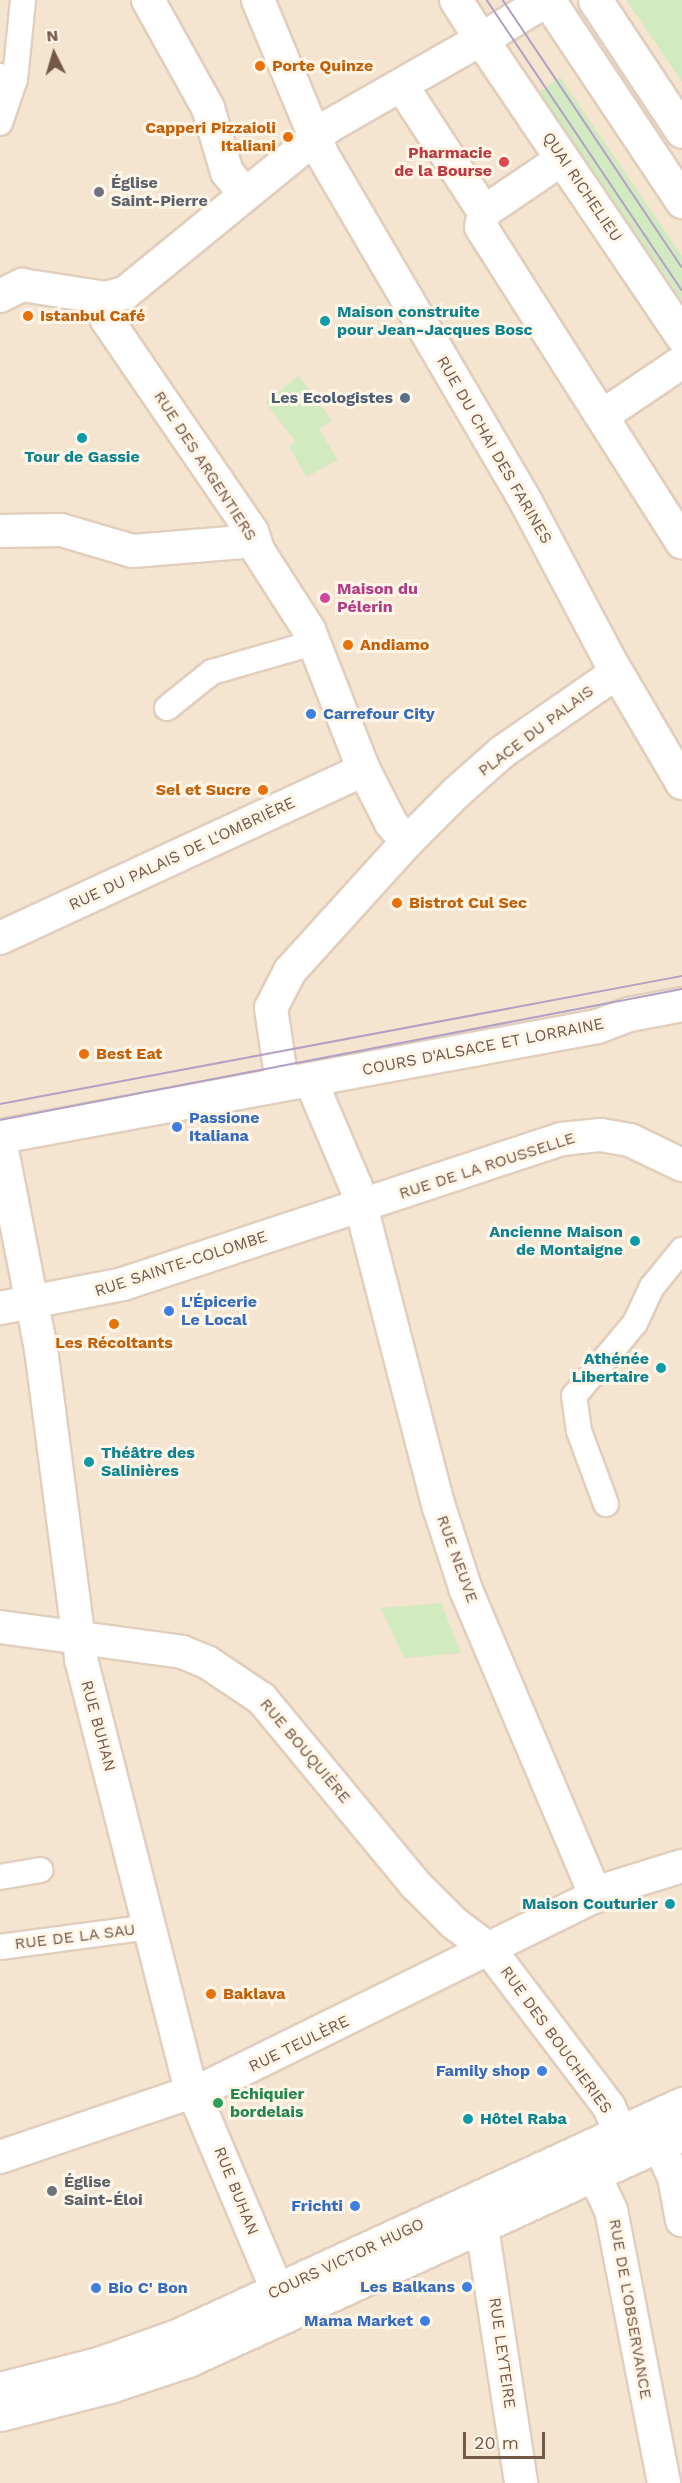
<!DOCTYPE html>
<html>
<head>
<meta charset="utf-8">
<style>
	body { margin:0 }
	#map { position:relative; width:682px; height:2483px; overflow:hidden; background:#fcf2e1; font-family:"Work Sans",sans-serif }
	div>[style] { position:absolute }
	.residential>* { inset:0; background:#f4e4d0; transform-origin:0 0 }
	.green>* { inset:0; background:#d1eac0 }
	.roads { filter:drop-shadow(2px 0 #e1cebd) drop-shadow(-2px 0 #e1cebd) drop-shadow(0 2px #e1cebd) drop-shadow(0 -2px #e1cebd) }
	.pedestrian>* { height:24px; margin:-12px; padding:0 12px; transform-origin:12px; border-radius:12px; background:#fff }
	.minor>* { height:32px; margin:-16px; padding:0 16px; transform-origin:16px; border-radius:16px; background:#fff }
	.tertiary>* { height:33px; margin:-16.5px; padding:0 16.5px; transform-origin:16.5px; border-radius:16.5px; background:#fff }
	.secondary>* { height:33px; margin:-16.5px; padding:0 16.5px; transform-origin:16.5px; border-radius:16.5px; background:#fff }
	.tram>* { height:1.5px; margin:-0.75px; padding:0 0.75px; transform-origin:0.75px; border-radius:0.75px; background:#b4a0c5 }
	.dots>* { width:16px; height:16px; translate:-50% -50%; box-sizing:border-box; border:3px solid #fff6e8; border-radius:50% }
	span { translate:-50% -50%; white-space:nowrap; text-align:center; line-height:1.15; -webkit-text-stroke:6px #fff6e8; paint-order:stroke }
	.food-label { font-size:16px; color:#c56008; font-weight:700 }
	.left { translate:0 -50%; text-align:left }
	.right { translate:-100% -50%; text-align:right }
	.health-label { font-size:16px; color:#be3a42; font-weight:700 }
	.worship-label { font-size:16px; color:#5b616d; font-weight:700 }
	.street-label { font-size:16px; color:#745848 }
	.culture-label { font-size:16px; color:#0d838f; font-weight:700 }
	.service-label { font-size:16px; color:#4e5e75; font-weight:700 }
	.hotel-label { font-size:16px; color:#b23c85; font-weight:700 }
	.shop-label { font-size:16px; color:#366cbe; font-weight:700 }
	.leisure-label { font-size:16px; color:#27864d; font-weight:700 }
	.north { position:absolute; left:24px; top:24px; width:60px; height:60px; -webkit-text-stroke:4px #fff6e8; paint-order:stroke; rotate:355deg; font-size:16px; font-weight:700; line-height:24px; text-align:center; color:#745848 }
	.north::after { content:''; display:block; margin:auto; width:21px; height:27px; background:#745848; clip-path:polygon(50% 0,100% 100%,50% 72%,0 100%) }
	.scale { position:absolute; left:463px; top:2432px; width:82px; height:27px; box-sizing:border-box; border:3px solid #745848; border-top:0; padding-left:8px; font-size:18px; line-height:21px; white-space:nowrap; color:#745848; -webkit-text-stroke:4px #fff6e8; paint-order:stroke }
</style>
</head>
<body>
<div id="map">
	<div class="residential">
		<div style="left:0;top:0;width:682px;height:2483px"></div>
	</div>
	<div class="green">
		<div style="clip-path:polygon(626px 0,682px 0,682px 82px,631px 7px)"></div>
		<div style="clip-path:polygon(560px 77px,682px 256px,682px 301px,539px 92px)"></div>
		<div style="clip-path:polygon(299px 376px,332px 421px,319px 429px,338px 460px,306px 477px,289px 446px,296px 442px,265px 402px)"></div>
		<div style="clip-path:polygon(441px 1603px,461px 1653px,404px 1658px,381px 1608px)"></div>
	</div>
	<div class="roads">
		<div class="pedestrian">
			<div style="left:0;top:76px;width:15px;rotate:11deg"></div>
			<div style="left:15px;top:79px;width:79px;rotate:-84.2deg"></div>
			<div style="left:0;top:123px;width:46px;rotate:-71.2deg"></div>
			<div style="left:167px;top:708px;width:58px;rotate:-38.7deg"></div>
			<div style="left:212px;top:672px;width:105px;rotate:-16deg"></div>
			<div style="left:606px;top:1504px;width:78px;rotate:-110.3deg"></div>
			<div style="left:579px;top:1431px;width:35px;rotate:-98deg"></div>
			<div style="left:574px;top:1396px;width:95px;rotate:-50.1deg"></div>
			<div style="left:635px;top:1323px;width:40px;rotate:-65deg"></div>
			<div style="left:652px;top:1287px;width:48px;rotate:-51deg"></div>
			<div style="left:0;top:1877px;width:41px;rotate:-9.9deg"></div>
			<div style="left:0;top:1947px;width:150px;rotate:-7.6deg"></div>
		</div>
		<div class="minor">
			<div style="left:148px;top:0;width:124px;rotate:60.9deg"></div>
			<div style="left:208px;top:108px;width:67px;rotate:73.5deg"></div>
			<div style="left:227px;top:172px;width:27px;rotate:51deg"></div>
			<div style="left:258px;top:0;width:167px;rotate:67.4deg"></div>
			<div style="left:322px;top:154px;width:403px;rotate:59.6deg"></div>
			<div style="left:526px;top:502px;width:178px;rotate:62.1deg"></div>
			<div style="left:609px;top:659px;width:144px;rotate:59.5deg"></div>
			<div style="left:402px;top:86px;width:150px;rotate:56.9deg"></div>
			<div style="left:562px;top:159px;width:94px;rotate:145.8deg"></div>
			<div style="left:484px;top:212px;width:15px;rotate:101deg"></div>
			<div style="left:481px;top:227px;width:374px;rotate:57.5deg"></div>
			<div style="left:0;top:296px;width:25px;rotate:-27deg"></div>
			<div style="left:22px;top:285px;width:85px;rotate:8.8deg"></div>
			<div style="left:106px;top:298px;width:20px;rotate:-15deg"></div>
			<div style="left:125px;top:293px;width:266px;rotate:-39.2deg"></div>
			<div style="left:331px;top:125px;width:173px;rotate:-29.8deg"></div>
			<div style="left:481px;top:39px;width:46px;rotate:-122.7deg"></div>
			<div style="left:106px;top:298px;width:22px;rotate:87deg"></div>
			<div style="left:107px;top:320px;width:257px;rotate:55.6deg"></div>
			<div style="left:252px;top:532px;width:21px;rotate:71deg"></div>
			<div style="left:259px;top:552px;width:93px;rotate:57.3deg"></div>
			<div style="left:309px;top:630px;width:150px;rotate:68.6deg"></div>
			<div style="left:364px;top:770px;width:59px;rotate:63deg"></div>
			<div style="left:391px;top:823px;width:25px;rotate:50deg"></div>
			<div style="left:602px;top:416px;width:97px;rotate:-34deg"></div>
			<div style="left:0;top:531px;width:61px;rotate:-0.9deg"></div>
			<div style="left:61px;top:530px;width:75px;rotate:16.3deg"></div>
			<div style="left:133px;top:551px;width:122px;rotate:-4.7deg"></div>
			<div style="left:0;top:938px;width:401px;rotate:-24.8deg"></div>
			<div style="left:310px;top:1079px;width:117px;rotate:66.9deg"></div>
			<div style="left:356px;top:1187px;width:331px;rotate:75.5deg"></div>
			<div style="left:439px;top:1507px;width:87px;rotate:72deg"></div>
			<div style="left:466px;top:1590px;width:333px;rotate:67deg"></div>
			<div style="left:282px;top:1082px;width:75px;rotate:-98.5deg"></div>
			<div style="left:271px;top:1008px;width:42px;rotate:-62.8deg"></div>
			<div style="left:290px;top:971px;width:174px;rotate:-47.8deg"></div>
			<div style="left:407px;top:842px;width:71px;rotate:-45deg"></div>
			<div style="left:457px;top:792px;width:60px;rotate:-41.6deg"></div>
			<div style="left:502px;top:752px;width:139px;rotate:-34.7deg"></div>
			<div style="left:0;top:1140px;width:213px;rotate:78.9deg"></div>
			<div style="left:41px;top:1349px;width:313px;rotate:82.6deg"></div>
			<div style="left:81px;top:1659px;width:433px;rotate:75.7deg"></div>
			<div style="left:188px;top:2079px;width:231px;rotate:67.1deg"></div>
			<div style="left:278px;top:2292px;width:24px;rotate:24deg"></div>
			<div style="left:0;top:1308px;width:125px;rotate:-11deg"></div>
			<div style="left:123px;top:1284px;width:462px;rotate:-18.3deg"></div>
			<div style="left:562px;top:1139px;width:39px;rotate:-6deg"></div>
			<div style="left:601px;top:1135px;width:29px;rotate:10deg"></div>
			<div style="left:630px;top:1140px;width:58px;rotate:25.7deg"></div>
			<div style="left:0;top:1627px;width:184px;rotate:7.8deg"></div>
			<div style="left:182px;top:1652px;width:27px;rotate:22deg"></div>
			<div style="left:207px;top:1662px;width:66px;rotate:33.9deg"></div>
			<div style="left:262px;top:1699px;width:241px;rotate:50.4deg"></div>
			<div style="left:416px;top:1885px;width:54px;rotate:45deg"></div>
			<div style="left:454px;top:1923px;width:45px;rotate:36.9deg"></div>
			<div style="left:490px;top:1950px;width:197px;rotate:52.8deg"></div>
			<div style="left:609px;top:2107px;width:27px;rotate:66deg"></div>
			<div style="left:659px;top:2145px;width:35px;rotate:65deg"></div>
			<div style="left:674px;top:2177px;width:44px;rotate:79.5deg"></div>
			<div style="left:0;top:2157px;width:219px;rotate:-18.7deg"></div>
			<div style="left:207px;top:2087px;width:450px;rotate:-26.2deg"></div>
			<div style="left:611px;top:1888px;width:74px;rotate:-17.2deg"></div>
			<div style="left:594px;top:2174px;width:40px;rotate:65deg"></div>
			<div style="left:611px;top:2210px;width:278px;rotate:79deg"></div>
			<div style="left:478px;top:2201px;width:285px;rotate:81.3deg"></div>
		</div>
		<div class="tertiary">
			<div style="left:545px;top:0;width:75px;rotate:148.6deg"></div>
			<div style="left:481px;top:39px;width:359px;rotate:55.9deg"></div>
			<div style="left:0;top:1136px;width:607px;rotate:-10.44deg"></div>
			<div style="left:597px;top:1026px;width:34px;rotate:-21deg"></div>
			<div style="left:629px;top:1014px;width:54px;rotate:-10.7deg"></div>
		</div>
		<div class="secondary">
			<div style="left:548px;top:0;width:242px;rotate:56.3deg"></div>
			<div style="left:595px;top:0;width:157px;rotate:56.4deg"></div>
			<div style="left:0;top:2389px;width:104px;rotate:-14.4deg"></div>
			<div style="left:101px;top:2363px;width:81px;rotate:-19.6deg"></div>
			<div style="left:177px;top:2336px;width:556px;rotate:-24.67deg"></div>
			<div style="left:0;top:2414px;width:114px;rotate:-14.3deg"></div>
			<div style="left:110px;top:2386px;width:82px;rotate:-18.4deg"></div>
			<div style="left:188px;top:2360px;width:543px;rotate:-24.58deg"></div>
		</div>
	</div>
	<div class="tram">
		<div style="left:487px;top:0;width:349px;rotate:56.1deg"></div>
		<div style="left:503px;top:0;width:321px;rotate:56.2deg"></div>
		<div style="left:0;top:1104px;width:694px;rotate:-10.63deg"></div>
		<div style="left:0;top:1120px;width:694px;rotate:-10.87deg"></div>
	</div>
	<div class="dots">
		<div style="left:260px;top:66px;background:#e8710a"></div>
		<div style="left:288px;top:137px;background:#e8710a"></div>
		<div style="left:504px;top:162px;background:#e0444e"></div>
		<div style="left:99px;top:192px;background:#6b7280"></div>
		<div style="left:28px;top:316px;background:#e8710a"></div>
		<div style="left:325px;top:321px;background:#0f9aa8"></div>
		<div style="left:405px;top:398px;background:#5c6f8a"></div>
		<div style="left:82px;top:438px;background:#0f9aa8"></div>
		<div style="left:325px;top:598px;background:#d1479c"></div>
		<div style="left:348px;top:645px;background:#e8710a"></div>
		<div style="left:311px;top:714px;background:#3f7fe0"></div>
		<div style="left:263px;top:790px;background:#e8710a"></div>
		<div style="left:397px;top:903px;background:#e8710a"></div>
		<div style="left:84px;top:1054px;background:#e8710a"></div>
		<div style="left:177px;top:1127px;background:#3f7fe0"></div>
		<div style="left:635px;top:1241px;background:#0f9aa8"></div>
		<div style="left:169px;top:1311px;background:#3f7fe0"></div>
		<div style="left:114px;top:1324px;background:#e8710a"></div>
		<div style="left:661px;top:1368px;background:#0f9aa8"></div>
		<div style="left:89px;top:1462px;background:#0f9aa8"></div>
		<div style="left:670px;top:1904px;background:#0f9aa8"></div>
		<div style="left:211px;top:1994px;background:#e8710a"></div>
		<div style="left:542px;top:2071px;background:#3f7fe0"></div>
		<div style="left:218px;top:2103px;background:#2e9e5b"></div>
		<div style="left:468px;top:2119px;background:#0f9aa8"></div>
		<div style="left:52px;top:2191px;background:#6b7280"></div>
		<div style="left:355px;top:2206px;background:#3f7fe0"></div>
		<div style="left:467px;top:2287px;background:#3f7fe0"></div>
		<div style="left:96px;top:2288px;background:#3f7fe0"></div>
		<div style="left:425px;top:2321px;background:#3f7fe0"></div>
	</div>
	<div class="food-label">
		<span class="left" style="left:272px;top:66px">Porte Quinze</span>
		<span class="right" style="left:276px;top:137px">Capperi Pizzaioli<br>Italiani</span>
		<span class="left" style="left:40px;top:316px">Istanbul Café</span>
		<span class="left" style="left:360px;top:645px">Andiamo</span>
		<span class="right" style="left:251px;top:790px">Sel et Sucre</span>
		<span class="left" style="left:409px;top:903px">Bistrot Cul Sec</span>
		<span class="left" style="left:96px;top:1054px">Best Eat</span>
		<span style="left:114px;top:1343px">Les Récoltants</span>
		<span class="left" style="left:223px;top:1994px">Baklava</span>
	</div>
	<div class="health-label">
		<span class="right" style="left:492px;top:162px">Pharmacie<br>de la Bourse</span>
	</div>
	<div class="worship-label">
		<span class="left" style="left:111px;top:192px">Église<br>Saint-Pierre</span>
		<span class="left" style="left:64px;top:2191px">Église<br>Saint-Éloi</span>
	</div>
	<div class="street-label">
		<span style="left:582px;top:187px;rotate:56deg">QUAI RICHELIEU</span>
		<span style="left:494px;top:450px;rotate:60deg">RUE DU CHAI DES FARINES</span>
		<span style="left:205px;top:466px;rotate:57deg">RUE DES ARGENTIERS</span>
		<span style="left:536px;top:731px;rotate:-37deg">PLACE DU PALAIS</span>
		<span style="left:182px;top:854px;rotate:-25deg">RUE DU PALAIS DE L'OMBRIÈRE</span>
		<span style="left:483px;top:1047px;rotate:-11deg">COURS D'ALSACE ET LORRAINE</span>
		<span style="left:487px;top:1166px;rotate:-18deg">RUE DE LA ROUSSELLE</span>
		<span style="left:181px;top:1264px;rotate:-18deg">RUE SAINTE-COLOMBE</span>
		<span style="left:457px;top:1559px;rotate:70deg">RUE NEUVE</span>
		<span style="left:98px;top:1726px;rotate:75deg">RUE BUHAN</span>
		<span style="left:305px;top:1751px;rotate:50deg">RUE BOUQUIÈRE</span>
		<span style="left:75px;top:1937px;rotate:-7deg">RUE DE LA SAU</span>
		<span style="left:556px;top:2040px;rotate:54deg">RUE DES BOUCHERIES</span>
		<span style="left:299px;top:2044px;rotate:-26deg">RUE TEULÈRE</span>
		<span style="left:236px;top:2191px;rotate:68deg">RUE BUHAN</span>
		<span style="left:346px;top:2259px;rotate:-25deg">COURS VICTOR HUGO</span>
		<span style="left:630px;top:2309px;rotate:80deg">RUE DE L'OBSERVANCE</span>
		<span style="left:502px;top:2353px;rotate:82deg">RUE LEYTEIRE</span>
	</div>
	<div class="culture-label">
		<span class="left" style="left:337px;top:321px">Maison construite<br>pour Jean-Jacques Bosc</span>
		<span style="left:82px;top:457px">Tour de Gassie</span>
		<span class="right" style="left:623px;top:1241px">Ancienne Maison<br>de Montaigne</span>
		<span class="right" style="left:649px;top:1368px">Athénée<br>Libertaire</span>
		<span class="left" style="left:101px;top:1462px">Théâtre des<br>Salinières</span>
		<span class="right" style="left:658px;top:1904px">Maison Couturier</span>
		<span class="left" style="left:480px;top:2119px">Hôtel Raba</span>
	</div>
	<div class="service-label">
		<span class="right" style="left:393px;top:398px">Les Ecologistes</span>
	</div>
	<div class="hotel-label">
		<span class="left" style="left:337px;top:598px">Maison du<br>Pélerin</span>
	</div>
	<div class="shop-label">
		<span class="left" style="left:323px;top:714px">Carrefour City</span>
		<span class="left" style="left:189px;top:1127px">Passione<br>Italiana</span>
		<span class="left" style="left:181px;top:1311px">L'Épicerie<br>Le Local</span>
		<span class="right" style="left:530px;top:2071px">Family shop</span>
		<span class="right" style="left:343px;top:2206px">Frichti</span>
		<span class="right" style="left:455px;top:2287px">Les Balkans</span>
		<span class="left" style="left:108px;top:2288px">Bio C' Bon</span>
		<span class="right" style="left:413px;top:2321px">Mama Market</span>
	</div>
	<div class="leisure-label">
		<span class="left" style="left:230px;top:2103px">Echiquier<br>bordelais</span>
	</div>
	<div class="north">N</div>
	<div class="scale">20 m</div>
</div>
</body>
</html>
